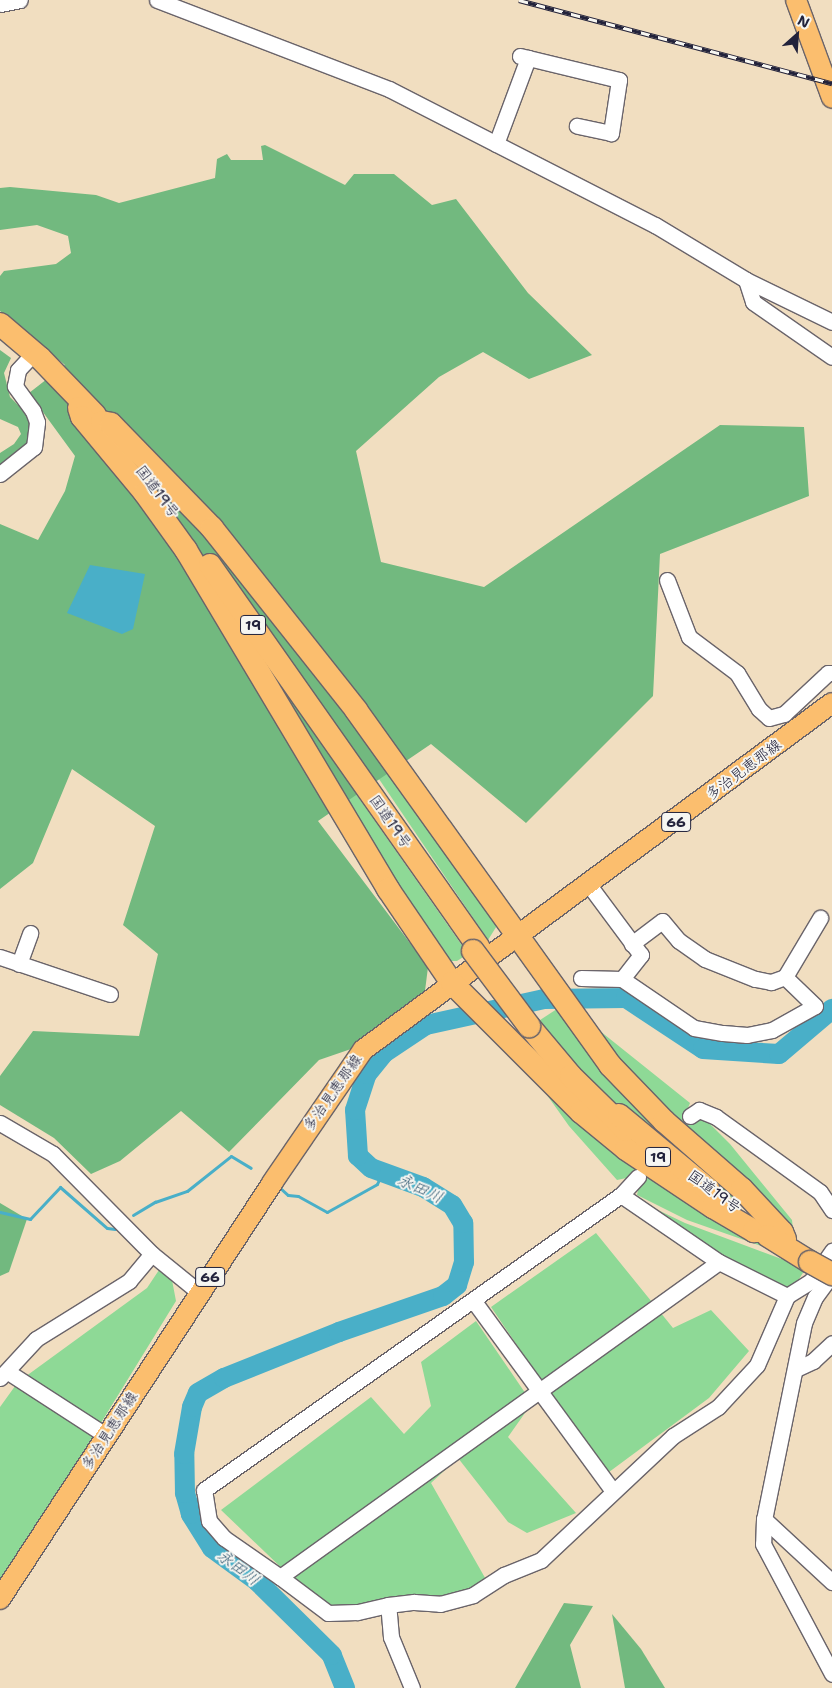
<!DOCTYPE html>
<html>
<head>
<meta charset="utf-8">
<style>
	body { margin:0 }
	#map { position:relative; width:832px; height:1688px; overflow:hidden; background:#f1dec0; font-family:"Shantell Sans","Klee One",sans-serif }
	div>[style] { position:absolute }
	.green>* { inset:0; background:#8ed996 }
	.forest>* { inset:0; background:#72b97f }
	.water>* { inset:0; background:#49afc8 }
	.stream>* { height:3px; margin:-1.5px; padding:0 1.5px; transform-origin:1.5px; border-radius:1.5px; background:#49afc8 }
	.river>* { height:20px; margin:-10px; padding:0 10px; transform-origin:10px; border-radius:10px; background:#49afc8 }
	.roads { filter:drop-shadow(1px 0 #6a646a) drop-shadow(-1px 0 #6a646a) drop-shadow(0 1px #6a646a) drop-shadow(0 -1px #6a646a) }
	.minor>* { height:15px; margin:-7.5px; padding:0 7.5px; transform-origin:7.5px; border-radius:7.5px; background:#fff }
	.major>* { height:20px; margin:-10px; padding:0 10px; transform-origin:10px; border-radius:10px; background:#fbbe6e }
	.highway>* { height:22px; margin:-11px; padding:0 11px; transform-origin:11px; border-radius:11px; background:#fbbe6e }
	.rail>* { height:5px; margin-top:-2.5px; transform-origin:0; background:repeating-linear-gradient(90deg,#f6f6f2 0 9px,#22223b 0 18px); box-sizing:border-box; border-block:1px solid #22223b }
	.bridges { filter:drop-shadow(1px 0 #6a646a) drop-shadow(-1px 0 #6a646a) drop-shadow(0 1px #6a646a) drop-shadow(0 -1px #6a646a) }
	.highway-bridge>* { height:22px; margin:-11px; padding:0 11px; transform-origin:11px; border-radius:11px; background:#fbbe6e }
	span { translate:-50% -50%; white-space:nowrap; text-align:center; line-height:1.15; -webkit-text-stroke:4px #f6f6f2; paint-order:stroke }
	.shield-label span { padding:1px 4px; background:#f6f6f2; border:1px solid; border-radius:4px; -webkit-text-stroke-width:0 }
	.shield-label { font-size:14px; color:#22223b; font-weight:700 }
	.street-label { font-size:15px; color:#22223b }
	.water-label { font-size:16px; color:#325a73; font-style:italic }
	.north { position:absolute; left:772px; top:10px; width:50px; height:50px; -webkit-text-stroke:4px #f6f6f2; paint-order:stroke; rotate:26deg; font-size:14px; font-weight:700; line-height:20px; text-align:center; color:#22223b }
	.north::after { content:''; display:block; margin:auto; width:18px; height:22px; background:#22223b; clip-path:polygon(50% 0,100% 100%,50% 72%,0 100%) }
</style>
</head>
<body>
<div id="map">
	<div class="green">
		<div style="clip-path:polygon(228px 611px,468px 954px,457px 961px,444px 961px)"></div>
		<div style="clip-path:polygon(292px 636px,498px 924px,488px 940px,360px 751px)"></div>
		<div style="clip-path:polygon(560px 1007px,760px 1217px,710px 1183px,633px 1120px,584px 1074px,537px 1022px)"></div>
		<div style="clip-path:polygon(575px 1011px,690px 1103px,686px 1113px,702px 1116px,730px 1144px,792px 1220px,794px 1238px,653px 1106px)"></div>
		<div style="clip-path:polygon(532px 1074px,781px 1253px,687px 1220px,637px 1195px,640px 1180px,636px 1176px,617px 1180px,569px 1126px)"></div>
		<div style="clip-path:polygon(635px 1199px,685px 1223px,806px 1268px,794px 1287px,782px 1288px,728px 1262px)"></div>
		<div style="clip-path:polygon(596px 1233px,673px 1328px,711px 1310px,749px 1351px,709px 1398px,605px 1475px,491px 1307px)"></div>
		<div style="clip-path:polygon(159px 1270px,172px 1280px,176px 1301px,0 1587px,0 1407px,18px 1382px,147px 1288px)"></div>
		<div style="clip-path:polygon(476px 1321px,532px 1403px,508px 1437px,576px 1513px,527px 1533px,508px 1522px,458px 1458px,431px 1483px,488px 1583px,386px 1613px,336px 1620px,221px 1510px,371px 1397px,404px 1434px,431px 1406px,421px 1362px)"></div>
	</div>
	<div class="forest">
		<div style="clip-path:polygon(265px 145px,345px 185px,354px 174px,394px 174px,432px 205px,456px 199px,528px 293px,592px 355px,529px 379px,483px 352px,439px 377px,356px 451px,381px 562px,484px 587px,720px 425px,804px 427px,809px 496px,660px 554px,653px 696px,526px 823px,431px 744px,318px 821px,428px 967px,425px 991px,351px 1049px,319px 1060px,229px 1152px,181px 1111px,120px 1161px,91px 1174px,54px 1138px,0 1105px,0 1076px,33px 1031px,139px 1036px,158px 954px,123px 925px,155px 826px,72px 769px,33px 863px,0 889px,0 524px,38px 540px,65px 491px,75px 456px,29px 393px,65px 365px,0 311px,0 276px,4px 271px,56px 264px,71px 253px,68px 236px,37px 225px,0 230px,0 188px,10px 187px,96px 195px,119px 203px,215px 178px,217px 159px,227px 154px,231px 160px,263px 160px,261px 146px)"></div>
		<div style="clip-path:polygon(0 350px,11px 358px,4px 373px,10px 397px,29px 416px,31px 434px,28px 444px,0 465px,0 453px,14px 444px,21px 434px,18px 427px,0 419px)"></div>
		<div style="clip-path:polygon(0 1203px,27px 1219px,9px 1272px,0 1276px)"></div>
		<div style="clip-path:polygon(564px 1603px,593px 1606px,570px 1645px,581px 1688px,515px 1688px)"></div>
		<div style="clip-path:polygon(612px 1614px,641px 1649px,665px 1688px,625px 1688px)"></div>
	</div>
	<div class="water">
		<div style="clip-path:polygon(90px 565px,145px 574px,133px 629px,122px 634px,67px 613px)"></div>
	</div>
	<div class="stream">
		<div style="left:279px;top:1187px;width:12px;rotate:42deg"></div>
		<div style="left:288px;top:1195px;width:10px;rotate:6deg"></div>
		<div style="left:298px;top:1196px;width:33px;rotate:29deg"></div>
		<div style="left:327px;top:1212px;width:57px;rotate:-29.2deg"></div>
		<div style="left:377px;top:1184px;width:12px;rotate:-66deg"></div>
		<div style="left:0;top:1212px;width:31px;rotate:13deg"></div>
		<div style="left:30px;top:1219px;width:44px;rotate:-46.8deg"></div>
		<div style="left:60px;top:1187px;width:62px;rotate:41.1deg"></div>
		<div style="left:107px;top:1228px;width:8px;rotate:7deg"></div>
		<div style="left:133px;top:1215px;width:26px;rotate:-31deg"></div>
		<div style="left:155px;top:1202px;width:34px;rotate:-19deg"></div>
		<div style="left:187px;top:1191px;width:56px;rotate:-38.5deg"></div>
		<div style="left:231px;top:1156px;width:23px;rotate:31deg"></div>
	</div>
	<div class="river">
		<div style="left:345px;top:1688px;width:35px;rotate:-112deg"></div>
		<div style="left:332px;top:1655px;width:105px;rotate:-135.4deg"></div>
		<div style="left:257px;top:1581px;width:56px;rotate:-143.7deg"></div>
		<div style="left:212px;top:1548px;width:40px;rotate:-122deg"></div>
		<div style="left:191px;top:1514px;width:22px;rotate:-106deg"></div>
		<div style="left:185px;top:1493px;width:39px;rotate:-91deg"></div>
		<div style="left:184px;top:1454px;width:48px;rotate:-80.3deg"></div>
		<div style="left:192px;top:1407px;width:15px;rotate:-67deg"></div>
		<div style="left:198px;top:1393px;width:30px;rotate:-30deg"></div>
		<div style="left:224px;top:1378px;width:124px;rotate:-21.8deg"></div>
		<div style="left:339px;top:1332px;width:110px;rotate:-19.1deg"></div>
		<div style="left:443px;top:1296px;width:18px;rotate:-38deg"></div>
		<div style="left:457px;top:1285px;width:24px;rotate:-73deg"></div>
		<div style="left:464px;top:1262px;width:39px;rotate:-91deg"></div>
		<div style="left:463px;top:1223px;width:21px;rotate:-121deg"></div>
		<div style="left:452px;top:1205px;width:34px;rotate:-148deg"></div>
		<div style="left:423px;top:1187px;width:55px;rotate:-159.9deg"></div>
		<div style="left:371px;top:1168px;width:18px;rotate:-137deg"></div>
		<div style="left:358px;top:1156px;width:46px;rotate:-93.7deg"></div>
		<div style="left:355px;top:1110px;width:38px;rotate:-72deg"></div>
		<div style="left:367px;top:1074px;width:27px;rotate:-51deg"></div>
		<div style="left:384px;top:1053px;width:50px;rotate:-33.7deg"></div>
		<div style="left:426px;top:1025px;width:121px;rotate:-12.4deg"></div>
		<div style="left:544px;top:999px;width:82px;rotate:-0.7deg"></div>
		<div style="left:626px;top:998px;width:92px;rotate:33.5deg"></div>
		<div style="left:703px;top:1049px;width:76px;rotate:3.8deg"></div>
		<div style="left:779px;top:1054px;width:70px;rotate:-40.3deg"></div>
	</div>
	<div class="roads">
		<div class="minor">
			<div style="left:157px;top:0;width:248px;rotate:21deg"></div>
			<div style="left:389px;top:89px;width:299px;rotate:27.1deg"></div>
			<div style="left:655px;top:225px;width:106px;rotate:31.1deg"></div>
			<div style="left:746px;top:280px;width:96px;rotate:26deg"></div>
			<div style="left:0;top:4px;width:20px;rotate:-11deg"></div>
			<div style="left:520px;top:56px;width:102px;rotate:13.6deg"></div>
			<div style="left:619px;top:80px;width:54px;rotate:98.6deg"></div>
			<div style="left:611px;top:133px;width:35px;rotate:-168deg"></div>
			<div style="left:496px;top:144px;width:92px;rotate:-69.6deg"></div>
			<div style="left:746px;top:280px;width:23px;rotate:72deg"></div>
			<div style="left:753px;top:302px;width:96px;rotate:34.8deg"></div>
			<div style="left:0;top:474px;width:43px;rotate:-38.5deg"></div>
			<div style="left:34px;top:447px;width:25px;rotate:-83deg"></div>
			<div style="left:37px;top:422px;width:12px;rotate:-110deg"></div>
			<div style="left:33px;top:411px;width:31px;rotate:-126deg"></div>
			<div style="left:15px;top:386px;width:16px;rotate:-79deg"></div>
			<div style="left:18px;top:370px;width:23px;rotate:-47deg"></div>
			<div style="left:667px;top:580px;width:61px;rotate:68.9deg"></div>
			<div style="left:689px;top:637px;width:60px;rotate:36.9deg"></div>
			<div style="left:737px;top:673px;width:42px;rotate:58.6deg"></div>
			<div style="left:759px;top:709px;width:13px;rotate:42deg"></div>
			<div style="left:769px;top:718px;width:16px;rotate:-15deg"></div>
			<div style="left:784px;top:714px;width:60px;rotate:-43deg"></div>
			<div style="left:828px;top:673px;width:4px"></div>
			<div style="left:0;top:957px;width:116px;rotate:18.6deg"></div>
			<div style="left:19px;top:964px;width:33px;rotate:-70deg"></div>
			<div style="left:785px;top:977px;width:69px;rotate:-59.3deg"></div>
			<div style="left:581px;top:978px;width:41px;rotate:1.4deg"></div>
			<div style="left:622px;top:979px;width:31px;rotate:-52deg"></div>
			<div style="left:641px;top:955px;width:87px;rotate:-126.6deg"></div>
			<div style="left:622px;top:979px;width:87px;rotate:34.2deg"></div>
			<div style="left:694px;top:1028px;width:29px;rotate:10deg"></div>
			<div style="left:723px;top:1033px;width:24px;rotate:5deg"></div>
			<div style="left:747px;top:1035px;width:25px;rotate:-11deg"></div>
			<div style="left:772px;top:1030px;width:49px;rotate:-29.2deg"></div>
			<div style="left:815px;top:1006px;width:42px;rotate:-136deg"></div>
			<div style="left:785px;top:977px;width:15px;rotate:160deg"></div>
			<div style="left:771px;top:982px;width:16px;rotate:-169deg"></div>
			<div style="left:755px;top:979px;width:54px;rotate:-158.2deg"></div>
			<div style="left:705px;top:959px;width:32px;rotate:-145deg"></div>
			<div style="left:679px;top:941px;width:26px;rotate:-130deg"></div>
			<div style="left:662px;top:921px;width:38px;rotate:143deg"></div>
			<div style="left:690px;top:1116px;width:11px;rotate:-34deg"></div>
			<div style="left:699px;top:1110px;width:18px;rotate:22deg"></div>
			<div style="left:716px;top:1117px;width:128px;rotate:35.8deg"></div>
			<div style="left:820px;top:1192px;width:22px;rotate:56deg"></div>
			<div style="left:0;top:1123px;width:61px;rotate:30.3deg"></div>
			<div style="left:53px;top:1154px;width:141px;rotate:45.3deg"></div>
			<div style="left:152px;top:1254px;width:62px;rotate:39.1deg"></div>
			<div style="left:621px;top:1195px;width:25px;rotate:-47deg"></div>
			<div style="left:832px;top:1274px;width:29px;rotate:126deg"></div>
			<div style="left:815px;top:1297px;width:28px;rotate:113deg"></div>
			<div style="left:804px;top:1323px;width:200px;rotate:101.5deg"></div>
			<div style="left:764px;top:1519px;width:25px;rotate:92deg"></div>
			<div style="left:763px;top:1544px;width:147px;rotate:62deg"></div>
			<div style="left:473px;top:1300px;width:235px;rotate:53.8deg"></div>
			<div style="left:796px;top:1369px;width:19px;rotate:-25deg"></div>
			<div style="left:813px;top:1361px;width:26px;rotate:-43deg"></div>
			<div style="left:8px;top:1372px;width:118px;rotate:32.9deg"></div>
			<div style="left:0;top:1378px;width:53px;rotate:-47.3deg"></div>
			<div style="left:36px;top:1339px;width:110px;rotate:-31.9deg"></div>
			<div style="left:129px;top:1281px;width:35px;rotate:-50deg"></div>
			<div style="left:764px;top:1519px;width:93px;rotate:42.8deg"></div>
			<div style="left:280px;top:1577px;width:68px;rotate:-145.1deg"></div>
			<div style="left:224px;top:1538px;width:23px;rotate:-131deg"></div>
			<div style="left:209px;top:1521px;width:31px;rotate:-99deg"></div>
			<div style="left:204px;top:1490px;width:511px;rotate:-35.28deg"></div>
			<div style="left:621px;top:1195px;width:119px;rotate:34.4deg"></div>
			<div style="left:719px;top:1262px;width:76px;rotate:26.6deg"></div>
			<div style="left:388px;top:1605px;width:32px;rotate:167deg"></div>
			<div style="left:357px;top:1612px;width:29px;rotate:178deg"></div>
			<div style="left:328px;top:1613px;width:60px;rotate:-143.1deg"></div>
			<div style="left:280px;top:1577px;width:540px;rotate:-35.66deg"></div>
			<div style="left:412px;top:1688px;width:55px;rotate:-112.4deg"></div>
			<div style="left:391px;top:1637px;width:32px;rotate:-95deg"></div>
			<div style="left:388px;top:1605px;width:26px;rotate:-7deg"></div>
			<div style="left:414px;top:1602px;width:26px;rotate:4deg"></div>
			<div style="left:440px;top:1604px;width:34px;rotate:-15deg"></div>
			<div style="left:473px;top:1595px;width:37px;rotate:-33deg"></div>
			<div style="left:504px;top:1575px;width:40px;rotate:-22deg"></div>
			<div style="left:541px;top:1560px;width:181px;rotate:-43.2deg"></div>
			<div style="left:673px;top:1436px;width:54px;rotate:-32.8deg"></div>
			<div style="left:718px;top:1407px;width:57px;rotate:-47.1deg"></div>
			<div style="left:757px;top:1365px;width:75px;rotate:-66.5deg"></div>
			<div style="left:787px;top:1296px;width:28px;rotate:-32deg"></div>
			<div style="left:811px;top:1281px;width:37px;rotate:-55deg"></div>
		</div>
		<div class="major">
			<div style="left:796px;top:0;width:104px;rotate:69.8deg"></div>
			<div style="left:0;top:1599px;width:497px;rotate:-56.8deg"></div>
			<div style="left:272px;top:1183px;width:161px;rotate:-55.6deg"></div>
			<div style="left:363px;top:1050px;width:583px;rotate:-36.5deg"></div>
		</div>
		<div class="highway">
			<div style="left:0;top:324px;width:52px;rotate:40.4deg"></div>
			<div style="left:40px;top:358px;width:79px;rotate:46deg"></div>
			<div style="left:79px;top:408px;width:9px;rotate:72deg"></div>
			<div style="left:82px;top:417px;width:99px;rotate:50.3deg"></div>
			<div style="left:145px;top:493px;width:70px;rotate:54.3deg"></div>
			<div style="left:186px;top:550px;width:395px;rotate:59.2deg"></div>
			<div style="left:388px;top:889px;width:114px;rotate:55.8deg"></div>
			<div style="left:452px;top:983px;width:182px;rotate:45deg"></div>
			<div style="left:581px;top:1112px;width:58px;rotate:39.4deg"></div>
			<div style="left:626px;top:1149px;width:105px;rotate:33.7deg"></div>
			<div style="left:713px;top:1207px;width:48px;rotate:30.3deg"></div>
			<div style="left:754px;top:1231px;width:7px"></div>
			<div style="left:102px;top:422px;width:9px;rotate:13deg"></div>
			<div style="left:111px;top:424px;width:145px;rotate:45.8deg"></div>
			<div style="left:212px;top:528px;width:232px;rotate:51.6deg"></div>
			<div style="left:356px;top:710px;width:437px;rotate:54.4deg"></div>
			<div style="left:610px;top:1065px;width:78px;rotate:46deg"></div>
			<div style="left:664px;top:1121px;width:103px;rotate:41.1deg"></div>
			<div style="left:742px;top:1189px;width:59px;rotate:47.1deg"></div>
			<div style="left:782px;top:1232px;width:8px;rotate:67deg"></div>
			<div style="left:210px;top:565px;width:467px;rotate:54.9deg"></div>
			<div style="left:529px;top:1026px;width:65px;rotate:50deg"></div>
			<div style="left:571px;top:1076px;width:77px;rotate:44.5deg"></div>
			<div style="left:619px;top:1115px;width:116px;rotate:39.7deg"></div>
			<div style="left:768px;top:1236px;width:49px;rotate:31.8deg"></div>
		</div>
	</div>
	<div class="rail">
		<div style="left:519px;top:0;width:324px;rotate:14.9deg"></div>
	</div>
	<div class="bridges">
		<div class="highway-bridge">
			<div style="left:473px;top:951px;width:94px;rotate:53.3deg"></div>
			<div style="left:810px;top:1262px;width:25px;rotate:29deg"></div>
		</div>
	</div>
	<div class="shield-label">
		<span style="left:253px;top:625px">19</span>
		<span style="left:676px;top:822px">66</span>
		<span style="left:658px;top:1157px">19</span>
		<span style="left:210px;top:1277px">66</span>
	</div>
	<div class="street-label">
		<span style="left:157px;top:492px;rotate:53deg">国道19号</span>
		<span style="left:744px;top:770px;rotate:-37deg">多治見恵那線</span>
		<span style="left:390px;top:822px;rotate:55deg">国道19号</span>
		<span style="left:333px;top:1093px;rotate:-55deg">多治見恵那線</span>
		<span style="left:714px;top:1192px;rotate:36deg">国道19号</span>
		<span style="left:110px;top:1431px;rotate:-57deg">多治見恵那線</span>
	</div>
	<div class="water-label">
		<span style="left:420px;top:1189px;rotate:25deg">永田川</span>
		<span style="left:238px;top:1568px;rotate:37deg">永田川</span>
	</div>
	<div class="north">N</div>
</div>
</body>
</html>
